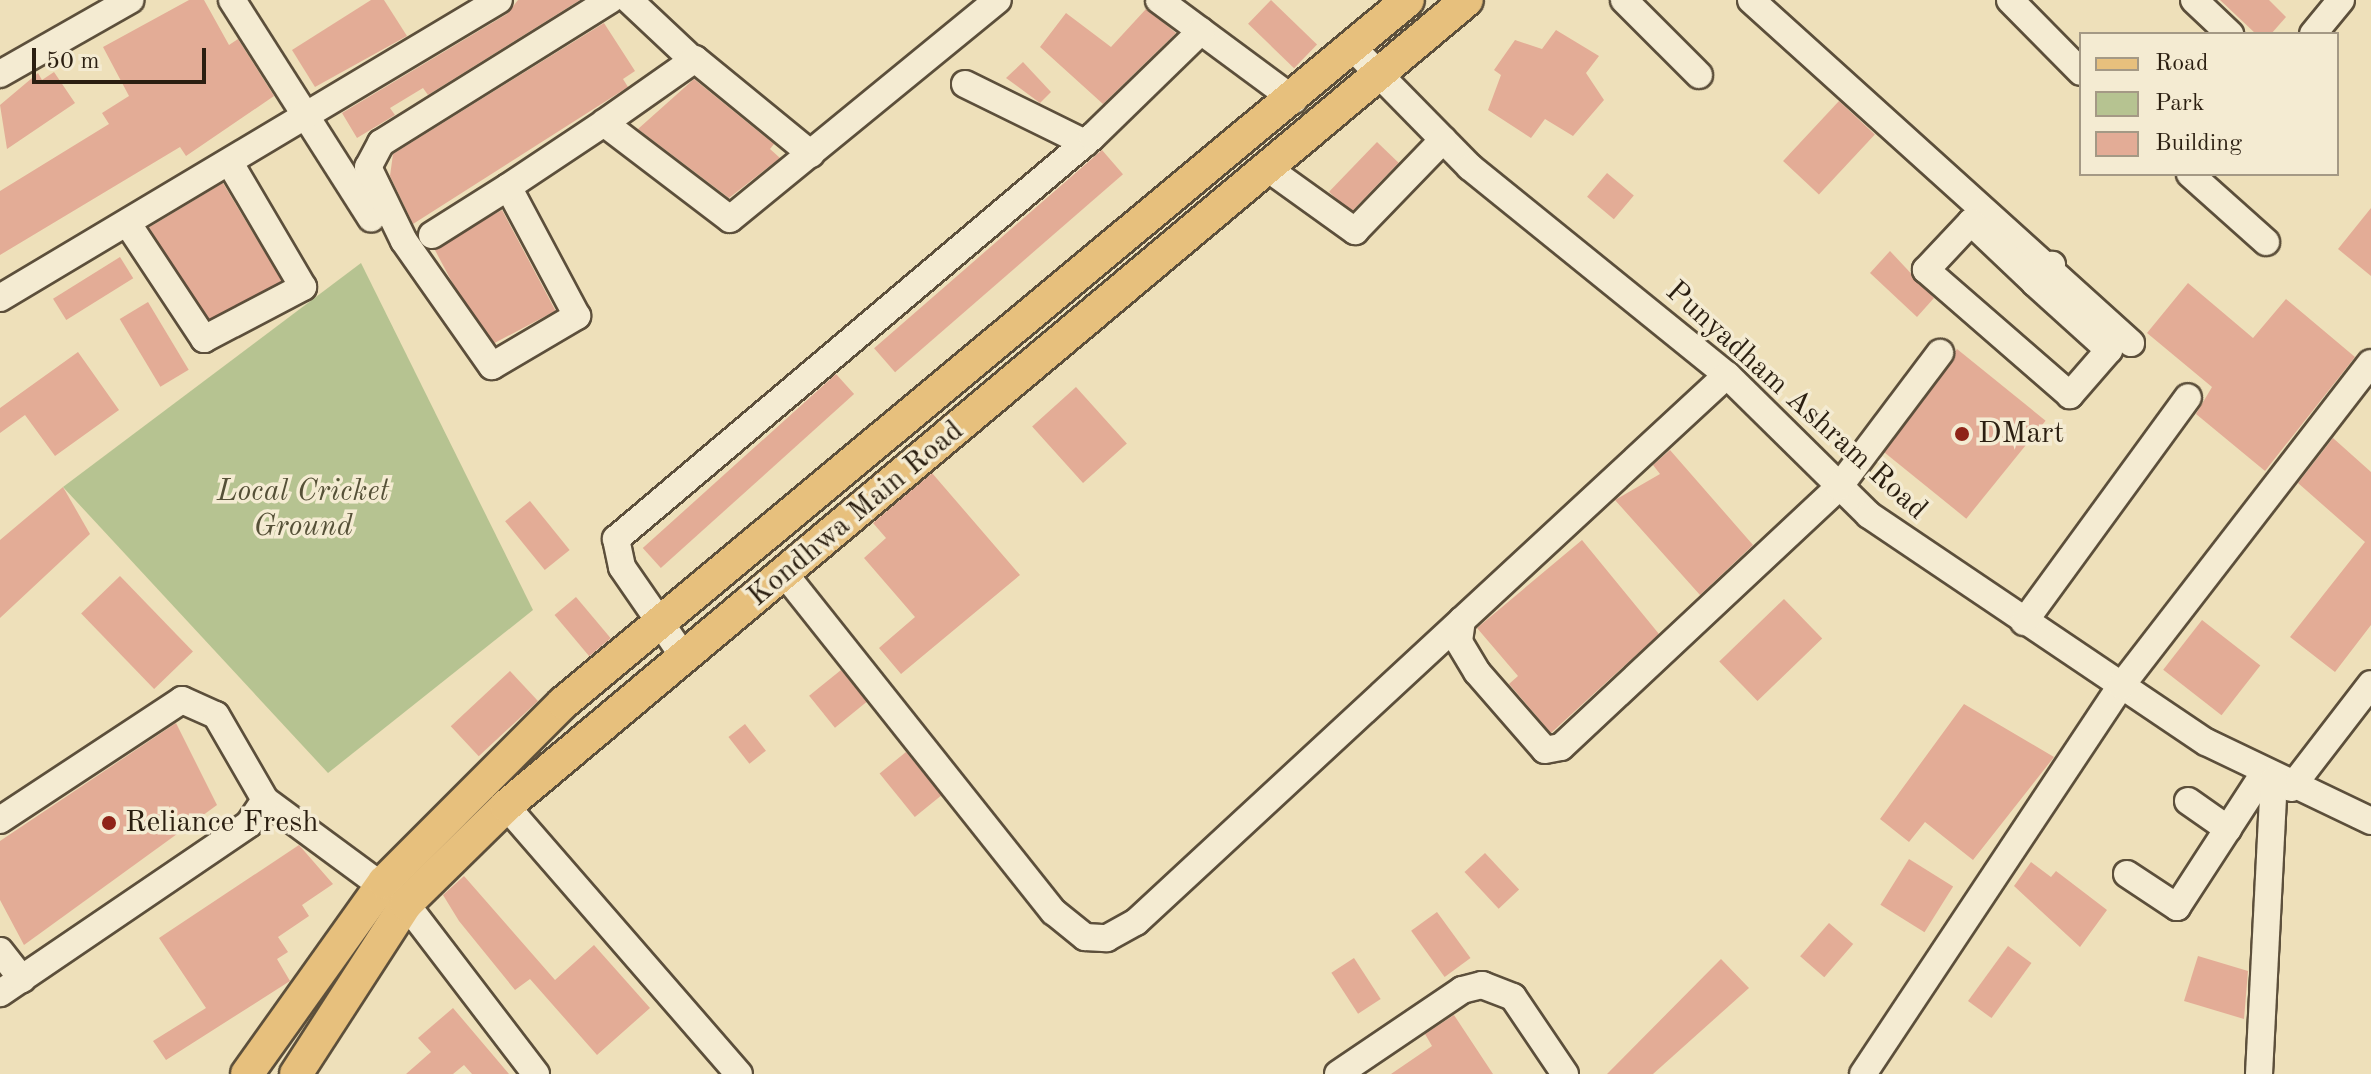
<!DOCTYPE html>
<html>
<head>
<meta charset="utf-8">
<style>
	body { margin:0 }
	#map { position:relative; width:2371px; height:1074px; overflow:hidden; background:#eee0ba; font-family:"Old Standard TT",serif }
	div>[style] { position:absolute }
	.green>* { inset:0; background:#b6c391 }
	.building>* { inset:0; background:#e3ac96; transform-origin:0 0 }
	.roads { filter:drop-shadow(2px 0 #5c4f3b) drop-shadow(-2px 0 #5c4f3b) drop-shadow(0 2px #5c4f3b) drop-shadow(0 -2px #5c4f3b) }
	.minor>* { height:26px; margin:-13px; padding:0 13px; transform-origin:13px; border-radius:13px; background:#f4ebd2 }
	.major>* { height:32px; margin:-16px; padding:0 16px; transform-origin:16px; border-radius:16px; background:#e7c07d }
	.dots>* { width:22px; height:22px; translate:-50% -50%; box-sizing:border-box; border:4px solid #f4ebd2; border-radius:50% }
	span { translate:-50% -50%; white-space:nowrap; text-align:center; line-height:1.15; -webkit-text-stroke:7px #f4ebd2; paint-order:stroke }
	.street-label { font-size:30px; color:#2b1f11 }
	.poi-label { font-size:30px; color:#2b1f11 }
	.left { translate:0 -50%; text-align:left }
	.park-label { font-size:30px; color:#555037; font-style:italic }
	.legend { position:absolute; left:2079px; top:32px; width:260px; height:144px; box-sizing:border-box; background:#f4ebd2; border:2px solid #a49985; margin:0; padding:10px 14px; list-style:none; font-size:24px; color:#2b1f11 }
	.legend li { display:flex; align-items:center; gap:16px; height:40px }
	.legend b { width:40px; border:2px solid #a49985 }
	.scale { position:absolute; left:32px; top:48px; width:174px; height:36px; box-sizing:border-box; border:4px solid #2b1f11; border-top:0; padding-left:10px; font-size:24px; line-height:28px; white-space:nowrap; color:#2b1f11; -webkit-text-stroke:6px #f4ebd2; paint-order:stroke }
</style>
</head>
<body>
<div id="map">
	<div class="green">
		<div style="clip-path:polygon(361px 263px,533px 610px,328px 773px,63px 487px)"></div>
	</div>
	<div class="building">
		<div style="clip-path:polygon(189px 0,204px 0,229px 45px,238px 39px,274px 96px,186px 156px,180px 147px,0 255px,0 191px,109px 124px,102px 113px,129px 96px,103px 47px)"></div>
		<div style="clip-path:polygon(371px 0,384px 0,407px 36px,315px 87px,292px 50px)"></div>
		<div style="clip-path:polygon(518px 0,580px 0,428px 95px,423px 88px,390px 108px,395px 115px,357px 138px,342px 113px,507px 14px)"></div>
		<div style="left:1271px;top:0;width:64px;height:33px;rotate:44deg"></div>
		<div style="clip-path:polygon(2220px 0,2269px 0,2286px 17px,2271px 34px,2256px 34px)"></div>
		<div style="clip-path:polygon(1146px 9px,1176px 33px,1103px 104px,1040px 47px,1066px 13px,1111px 47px)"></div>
		<div style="clip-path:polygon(604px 23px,635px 71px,623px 79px,628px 87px,413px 224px,390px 176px,393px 154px)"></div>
		<div style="clip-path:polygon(1556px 30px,1599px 56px,1586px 73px,1604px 100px,1573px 136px,1545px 119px,1531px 138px,1488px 110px,1501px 75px,1494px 70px,1515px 40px,1542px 49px)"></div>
		<div style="clip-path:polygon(1023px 62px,1051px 92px,1040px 103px,1006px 78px)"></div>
		<div style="clip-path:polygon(54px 72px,75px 103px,7px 149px,0 105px,38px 73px,42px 80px)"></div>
		<div style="clip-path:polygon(694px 79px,774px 144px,770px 149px,780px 158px,729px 198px,638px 129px)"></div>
		<div style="left:1839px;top:101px;width:49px;height:82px;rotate:43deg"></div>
		<div style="left:1377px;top:142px;width:30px;height:69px;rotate:44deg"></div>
		<div style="left:1102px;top:150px;width:32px;height:302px;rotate:49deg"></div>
		<div style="left:1607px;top:173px;width:35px;height:31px;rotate:40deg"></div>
		<div style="left:223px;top:183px;width:114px;height:86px;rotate:59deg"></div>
		<div style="clip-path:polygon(2371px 208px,2371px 276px,2338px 249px)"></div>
		<div style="left:502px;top:210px;width:114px;height:78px;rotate:62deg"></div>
		<div style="clip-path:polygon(1890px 251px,1934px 298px,1917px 317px,1870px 273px)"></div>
		<div style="left:120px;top:257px;width:25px;height:79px;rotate:58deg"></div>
		<div style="clip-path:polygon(2188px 283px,2253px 338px,2286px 299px,2355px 357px,2265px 471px,2196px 414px,2212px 387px,2147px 333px)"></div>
		<div style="left:148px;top:302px;width:79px;height:33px;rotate:59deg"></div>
		<div style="left:1957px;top:349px;width:114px;height:126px;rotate:39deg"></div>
		<div style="clip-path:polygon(78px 352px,119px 410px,55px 456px,25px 415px,0 433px,0 408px)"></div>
		<div style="left:836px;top:374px;width:27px;height:260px;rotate:48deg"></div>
		<div style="left:1076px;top:387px;width:76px;height:59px;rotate:48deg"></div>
		<div style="clip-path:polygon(2333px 438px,2371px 472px,2371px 625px,2335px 672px,2290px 637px,2365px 542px,2298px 483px)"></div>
		<div style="clip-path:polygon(1670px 450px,1753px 545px,1700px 595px,1615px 500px,1660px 474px,1653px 465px)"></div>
		<div style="clip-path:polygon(932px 473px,1020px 575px,901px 674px,879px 648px,915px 617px,864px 558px,886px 538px,873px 523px)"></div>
		<div style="clip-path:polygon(63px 487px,90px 534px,0 618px,0 540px)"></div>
		<div style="left:530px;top:501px;width:63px;height:32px;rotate:51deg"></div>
		<div style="clip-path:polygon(1582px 540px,1659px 634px,1551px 733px,1509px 684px,1518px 676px,1477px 628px)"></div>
		<div style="left:120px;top:576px;width:105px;height:54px;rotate:46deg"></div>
		<div style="left:576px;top:597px;width:54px;height:28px;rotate:50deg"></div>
		<div style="left:1784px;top:599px;width:55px;height:90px;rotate:46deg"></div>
		<div style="left:2202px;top:620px;width:74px;height:63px;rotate:38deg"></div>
		<div style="left:841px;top:670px;width:41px;height:41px;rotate:51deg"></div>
		<div style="left:510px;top:671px;width:41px;height:81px;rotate:47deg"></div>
		<div style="clip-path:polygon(1964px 704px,2054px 757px,1973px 860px,1925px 822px,1909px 842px,1880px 819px)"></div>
		<div style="clip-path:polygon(176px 723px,217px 805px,24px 945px,0 900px,0 841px)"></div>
		<div style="left:745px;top:724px;width:34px;height:21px;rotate:52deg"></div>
		<div style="left:906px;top:752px;width:56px;height:34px;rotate:51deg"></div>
		<div style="clip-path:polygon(299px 845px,333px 884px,302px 905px,309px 916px,278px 937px,288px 952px,277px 959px,290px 981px,166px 1060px,153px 1041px,206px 1008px,159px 938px)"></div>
		<div style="left:1485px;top:853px;width:50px;height:28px;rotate:47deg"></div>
		<div style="left:1909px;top:859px;width:52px;height:54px;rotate:32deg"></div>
		<div style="clip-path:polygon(2031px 862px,2051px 877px,2056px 871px,2107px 910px,2080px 947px,2014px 886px)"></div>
		<div style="clip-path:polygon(464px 876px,555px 980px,594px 945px,650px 1008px,597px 1055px,530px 979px,515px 990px,459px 921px,443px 895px)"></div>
		<div style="left:1437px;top:912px;width:57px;height:32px;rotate:54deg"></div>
		<div style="left:1829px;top:923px;width:32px;height:44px;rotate:41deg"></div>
		<div style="left:2008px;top:946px;width:29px;height:68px;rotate:36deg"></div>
		<div style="clip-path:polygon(2198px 956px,2248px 971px,2244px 1019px,2184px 1001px)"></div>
		<div style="left:1354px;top:958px;width:49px;height:27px;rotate:57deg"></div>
		<div style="clip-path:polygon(1721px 959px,1749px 988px,1653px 1074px,1607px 1074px)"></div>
		<div style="clip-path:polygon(453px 1008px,509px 1074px,472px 1074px,464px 1065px,453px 1074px,406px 1074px,431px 1052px,418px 1038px)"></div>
		<div style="clip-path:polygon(1454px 1015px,1493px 1074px,1391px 1074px,1432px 1046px,1425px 1034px)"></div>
	</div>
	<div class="roads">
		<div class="minor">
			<div style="left:232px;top:0;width:259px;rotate:57.5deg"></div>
			<div style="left:610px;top:0;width:270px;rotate:148deg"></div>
			<div style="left:381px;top:143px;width:27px;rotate:118deg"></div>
			<div style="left:368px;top:167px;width:82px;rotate:64.1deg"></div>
			<div style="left:404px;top:241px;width:153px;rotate:54.9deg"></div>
			<div style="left:492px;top:366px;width:99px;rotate:-30.5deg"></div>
			<div style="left:577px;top:316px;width:146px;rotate:-118.1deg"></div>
			<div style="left:508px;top:187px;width:115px;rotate:-33.7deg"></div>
			<div style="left:604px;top:123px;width:158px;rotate:37.3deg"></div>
			<div style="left:730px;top:219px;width:346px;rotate:-39.3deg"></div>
			<div style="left:629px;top:0;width:88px;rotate:43.2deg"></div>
			<div style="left:1159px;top:0;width:168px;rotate:36.5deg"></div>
			<div style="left:1624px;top:0;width:106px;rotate:45deg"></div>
			<div style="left:1751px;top:0;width:512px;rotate:42.07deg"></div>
			<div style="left:2010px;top:0;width:101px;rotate:45.4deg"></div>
			<div style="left:2194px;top:0;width:50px;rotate:43.4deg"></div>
			<div style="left:2313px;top:34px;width:44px;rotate:-50.5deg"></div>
			<div style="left:1353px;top:48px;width:167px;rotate:45.5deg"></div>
			<div style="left:1470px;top:167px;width:331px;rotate:39deg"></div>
			<div style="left:1727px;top:375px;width:199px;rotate:44.6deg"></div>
			<div style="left:1869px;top:515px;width:406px;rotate:34deg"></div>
			<div style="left:2206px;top:742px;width:183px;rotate:25.6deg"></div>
			<div style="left:0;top:74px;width:150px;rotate:-29.6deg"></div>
			<div style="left:965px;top:84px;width:134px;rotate:26.2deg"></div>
			<div style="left:604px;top:123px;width:111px;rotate:-35.1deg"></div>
			<div style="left:695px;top:59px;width:150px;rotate:39.3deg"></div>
			<div style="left:1270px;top:170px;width:105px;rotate:35.7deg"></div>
			<div style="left:1355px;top:231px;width:127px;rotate:-46deg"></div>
			<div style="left:2190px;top:174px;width:102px;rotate:41.8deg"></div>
			<div style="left:128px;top:224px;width:138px;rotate:56.5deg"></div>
			<div style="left:204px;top:339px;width:112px;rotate:-27.7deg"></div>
			<div style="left:303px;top:287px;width:144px;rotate:-120.5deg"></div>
			<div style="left:432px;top:235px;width:90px;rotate:-32.3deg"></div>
			<div style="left:2035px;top:283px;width:100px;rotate:42.2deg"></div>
			<div style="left:2109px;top:350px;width:60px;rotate:130.9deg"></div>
			<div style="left:2070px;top:395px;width:191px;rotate:-139deg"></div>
			<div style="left:1926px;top:270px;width:66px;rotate:-46.8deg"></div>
			<div style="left:1971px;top:222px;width:88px;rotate:43.6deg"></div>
			<div style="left:2035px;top:283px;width:25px;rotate:-47deg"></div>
			<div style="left:0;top:298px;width:581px;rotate:-30.85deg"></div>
			<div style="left:784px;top:573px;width:433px;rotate:51.5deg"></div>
			<div style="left:1054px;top:912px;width:40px;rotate:39deg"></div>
			<div style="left:1085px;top:937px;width:22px;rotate:3deg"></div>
			<div style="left:1107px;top:938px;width:33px;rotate:-29deg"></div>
			<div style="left:1136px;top:922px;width:805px;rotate:-42.79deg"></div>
			<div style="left:1462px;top:620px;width:22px;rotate:98deg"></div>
			<div style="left:1459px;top:642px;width:35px;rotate:59deg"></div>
			<div style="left:1477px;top:672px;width:103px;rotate:48.9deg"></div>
			<div style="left:1545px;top:750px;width:16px;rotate:-11deg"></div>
			<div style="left:1561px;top:747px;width:381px;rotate:-43.1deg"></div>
			<div style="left:1839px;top:487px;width:168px;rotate:-53deg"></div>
			<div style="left:2024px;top:622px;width:278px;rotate:-53.9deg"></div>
			<div style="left:684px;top:657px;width:109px;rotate:-124.6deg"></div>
			<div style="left:622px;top:567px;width:29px;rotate:-102deg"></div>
			<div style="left:616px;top:539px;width:623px;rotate:-40.18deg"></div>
			<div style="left:1092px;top:137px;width:152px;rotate:-44.2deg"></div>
			<div style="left:2291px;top:788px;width:131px;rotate:-52.4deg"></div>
			<div style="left:265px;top:800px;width:175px;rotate:36.4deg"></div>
			<div style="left:406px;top:904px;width:214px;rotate:52.6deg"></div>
			<div style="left:2188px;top:801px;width:49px;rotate:35deg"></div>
			<div style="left:506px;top:806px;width:355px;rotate:49deg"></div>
			<div style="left:0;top:820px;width:218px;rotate:-33.4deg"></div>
			<div style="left:182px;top:700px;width:37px;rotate:24deg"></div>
			<div style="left:216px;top:715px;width:98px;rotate:60deg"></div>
			<div style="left:265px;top:800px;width:29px;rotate:124deg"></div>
			<div style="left:249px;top:824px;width:301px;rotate:145.8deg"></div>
			<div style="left:2127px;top:874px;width:60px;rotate:33.4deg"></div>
			<div style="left:2177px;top:907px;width:160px;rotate:-57deg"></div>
			<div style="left:0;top:951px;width:36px;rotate:52deg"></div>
			<div style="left:1338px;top:1074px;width:150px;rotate:-34.1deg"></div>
			<div style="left:1462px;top:990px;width:21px;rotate:-14deg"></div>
			<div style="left:1482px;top:985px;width:33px;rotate:21deg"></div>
			<div style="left:1513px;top:997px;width:93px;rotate:56deg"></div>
			<div style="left:1863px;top:1074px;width:466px;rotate:-56.4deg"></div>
			<div style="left:2121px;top:686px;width:408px;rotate:-52.3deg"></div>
			<div style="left:2259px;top:1074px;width:295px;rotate:-87.1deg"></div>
		</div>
		<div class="major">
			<div style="left:247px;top:1074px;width:236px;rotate:-54.5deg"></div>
			<div style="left:384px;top:882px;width:253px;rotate:-45deg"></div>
			<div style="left:563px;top:703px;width:1099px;rotate:-39.76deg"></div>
			<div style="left:296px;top:1074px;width:202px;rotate:-57.1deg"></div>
			<div style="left:406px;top:904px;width:140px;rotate:-44.4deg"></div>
			<div style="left:506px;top:806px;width:1254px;rotate:-39.99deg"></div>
		</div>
	</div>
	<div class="dots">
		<div style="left:1962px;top:434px;background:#8f2418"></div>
		<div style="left:109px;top:823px;background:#8f2418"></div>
	</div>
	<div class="street-label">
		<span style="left:1796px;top:401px;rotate:42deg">Punyadham Ashram Road</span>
		<span style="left:856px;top:514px;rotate:-40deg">Kondhwa Main Road</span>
	</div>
	<div class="poi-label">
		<span class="left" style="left:1978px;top:434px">DMart</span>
		<span class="left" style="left:125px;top:823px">Reliance Fresh</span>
	</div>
	<div class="park-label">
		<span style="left:303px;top:509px">Local Cricket<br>Ground</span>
	</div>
	<ul class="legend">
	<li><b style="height:10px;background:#e7c07d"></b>Road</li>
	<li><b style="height:22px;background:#b6c391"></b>Park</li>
	<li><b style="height:22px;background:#e3ac96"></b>Building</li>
	</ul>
	<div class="scale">50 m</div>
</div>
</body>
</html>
